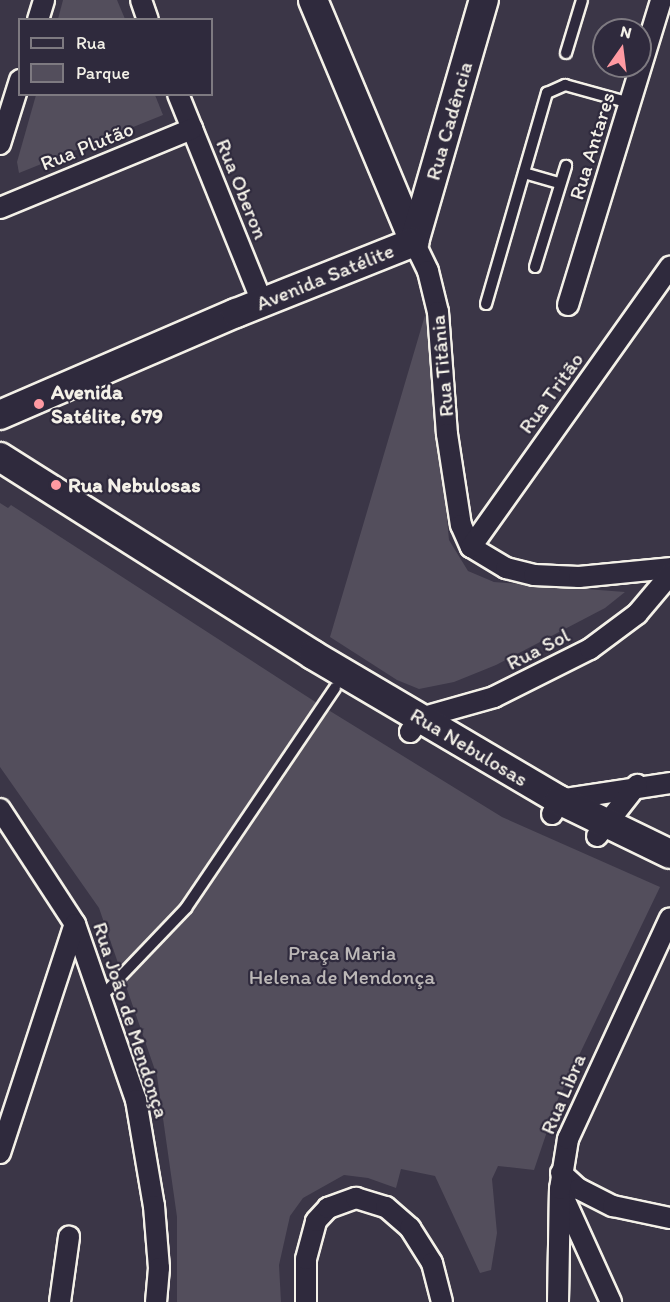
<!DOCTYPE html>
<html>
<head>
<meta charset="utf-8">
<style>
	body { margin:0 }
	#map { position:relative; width:670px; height:1302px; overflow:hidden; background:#3b3647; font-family:Itim,sans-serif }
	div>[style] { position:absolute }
	.green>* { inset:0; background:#534e5c }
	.roads { filter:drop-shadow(2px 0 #f4f1e8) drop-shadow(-2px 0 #f4f1e8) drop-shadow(0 2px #f4f1e8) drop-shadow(0 -2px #f4f1e8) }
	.lane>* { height:10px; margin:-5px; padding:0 5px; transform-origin:5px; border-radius:5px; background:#2f2a3d }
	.street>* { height:20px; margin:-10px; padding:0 10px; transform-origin:10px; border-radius:10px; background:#2f2a3d }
	.secondary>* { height:28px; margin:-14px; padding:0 14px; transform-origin:14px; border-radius:14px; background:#2f2a3d }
	.dots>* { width:16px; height:16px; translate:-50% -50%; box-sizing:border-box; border:3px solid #2f2a3d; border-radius:50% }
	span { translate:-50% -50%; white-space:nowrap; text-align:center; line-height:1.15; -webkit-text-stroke:4.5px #2f2a3d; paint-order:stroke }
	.street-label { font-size:21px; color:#f4f1e8 }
	.poi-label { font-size:21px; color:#f4f1e8; font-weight:700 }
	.left { translate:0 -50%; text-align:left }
	.park-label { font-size:21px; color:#bcb8b7 }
	.legend { position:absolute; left:18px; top:18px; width:195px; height:78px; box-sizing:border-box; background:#2f2a3d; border:2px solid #7e7a81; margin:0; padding:8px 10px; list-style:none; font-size:18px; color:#f4f1e8 }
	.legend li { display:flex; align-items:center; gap:12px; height:30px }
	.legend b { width:30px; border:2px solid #7e7a81 }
	.north { position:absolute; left:592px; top:18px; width:60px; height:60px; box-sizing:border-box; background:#2f2a3d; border:2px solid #7e7a81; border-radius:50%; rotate:14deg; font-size:16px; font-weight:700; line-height:24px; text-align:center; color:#f4f1e8 }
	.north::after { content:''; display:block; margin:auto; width:21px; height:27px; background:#ff9aa2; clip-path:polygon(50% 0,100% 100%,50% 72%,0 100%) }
</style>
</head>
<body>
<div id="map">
	<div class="green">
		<div style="clip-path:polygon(63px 0,117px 0,125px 19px,58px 19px)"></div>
		<div style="clip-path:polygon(36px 95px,155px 95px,163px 115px,19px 173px,17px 162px)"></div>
		<div style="clip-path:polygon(428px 305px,449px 540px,468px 571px,494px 582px,625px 592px,605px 608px,496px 665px,454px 682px,419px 689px,397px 680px,330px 637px)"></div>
		<div style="clip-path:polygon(0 503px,8px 508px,11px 505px,317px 703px,502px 817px,660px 887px,558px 1099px,534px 1170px,498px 1166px,492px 1179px,497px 1233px,491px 1270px,480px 1273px,435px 1176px,401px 1169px,396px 1188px,368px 1178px,344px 1175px,303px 1198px,290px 1216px,279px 1265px,281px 1302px,177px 1302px,177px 1217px,157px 1076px,99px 908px,0 767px)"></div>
	</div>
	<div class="roads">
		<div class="lane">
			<div style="left:566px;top:53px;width:55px;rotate:-73.2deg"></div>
			<div style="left:524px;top:173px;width:37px;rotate:16deg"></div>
			<div style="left:535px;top:267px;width:106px;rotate:-72.9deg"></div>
			<div style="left:486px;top:304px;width:220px;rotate:-73.9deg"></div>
			<div style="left:547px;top:93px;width:20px;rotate:-24deg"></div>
			<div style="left:565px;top:85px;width:67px;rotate:15.5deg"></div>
			<div style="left:102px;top:996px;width:122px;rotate:-46.3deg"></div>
			<div style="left:186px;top:908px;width:266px;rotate:-55.9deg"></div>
		</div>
		<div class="street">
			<div style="left:141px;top:0;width:21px;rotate:71deg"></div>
			<div style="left:38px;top:20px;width:21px;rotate:-73deg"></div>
			<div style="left:178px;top:94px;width:224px;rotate:68deg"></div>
			<div style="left:0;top:144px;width:67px;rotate:-72.6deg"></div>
			<div style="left:0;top:208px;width:208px;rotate:-22.4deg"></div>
			<div style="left:414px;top:242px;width:32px;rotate:64deg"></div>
			<div style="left:428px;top:271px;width:42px;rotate:76.3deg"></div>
			<div style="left:438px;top:312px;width:122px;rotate:85.8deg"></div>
			<div style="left:447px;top:434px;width:92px;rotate:81.3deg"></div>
			<div style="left:461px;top:525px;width:24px;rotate:66deg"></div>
			<div style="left:471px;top:547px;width:41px;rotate:31deg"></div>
			<div style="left:506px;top:568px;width:29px;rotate:14deg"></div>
			<div style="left:534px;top:575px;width:45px;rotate:2.5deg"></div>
			<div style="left:579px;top:577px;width:91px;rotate:-5.6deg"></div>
			<div style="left:568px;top:305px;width:319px;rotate:-73deg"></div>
			<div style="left:471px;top:547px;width:344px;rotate:-54.6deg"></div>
			<div style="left:410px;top:732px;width:17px;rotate:-54deg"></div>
			<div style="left:420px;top:718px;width:77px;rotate:-15.8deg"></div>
			<div style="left:494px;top:697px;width:107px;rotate:-26.6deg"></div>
			<div style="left:590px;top:649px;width:59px;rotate:-36.7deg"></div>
			<div style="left:637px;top:614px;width:51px;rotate:-49.8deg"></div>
			<div style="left:0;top:809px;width:137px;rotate:56.9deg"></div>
			<div style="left:75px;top:924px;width:186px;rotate:70.9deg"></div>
			<div style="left:136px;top:1100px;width:108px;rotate:80.4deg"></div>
			<div style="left:154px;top:1206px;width:62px;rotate:85.4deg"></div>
			<div style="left:159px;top:1268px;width:34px;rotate:95deg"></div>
			<div style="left:552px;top:814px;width:16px;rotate:-63deg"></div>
			<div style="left:559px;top:800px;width:112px;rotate:-8.7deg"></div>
			<div style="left:597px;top:836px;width:65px;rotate:-51.9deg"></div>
			<div style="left:0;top:1153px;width:241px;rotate:-71.9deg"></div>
			<div style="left:561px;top:1173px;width:24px;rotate:42deg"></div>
			<div style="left:579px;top:1189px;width:38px;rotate:27deg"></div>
			<div style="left:613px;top:1206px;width:58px;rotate:11.9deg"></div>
			<div style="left:562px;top:1194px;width:119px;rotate:65.6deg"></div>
			<div style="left:60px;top:1302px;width:66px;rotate:-82.1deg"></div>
			<div style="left:306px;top:1302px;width:43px;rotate:-90deg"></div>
			<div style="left:306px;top:1259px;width:39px;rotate:-75deg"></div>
			<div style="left:316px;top:1221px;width:18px;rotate:-47deg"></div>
			<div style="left:328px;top:1208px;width:30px;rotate:-20deg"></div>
			<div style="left:356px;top:1198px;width:31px;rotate:17deg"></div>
			<div style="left:386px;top:1207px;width:32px;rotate:41deg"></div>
			<div style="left:410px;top:1228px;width:41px;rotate:57.8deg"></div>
			<div style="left:432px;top:1263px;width:40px;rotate:75.6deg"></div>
			<div style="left:558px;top:1302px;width:113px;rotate:-89deg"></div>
			<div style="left:560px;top:1189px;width:51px;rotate:-80.9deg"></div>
			<div style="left:568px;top:1139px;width:243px;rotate:-65.2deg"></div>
		</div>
		<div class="secondary">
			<div style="left:313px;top:0;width:262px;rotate:67.3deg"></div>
			<div style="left:414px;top:242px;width:252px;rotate:-73.9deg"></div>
			<div style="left:0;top:415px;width:257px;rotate:-23.4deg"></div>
			<div style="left:236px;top:313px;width:192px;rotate:-21.7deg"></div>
			<div style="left:0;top:457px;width:370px;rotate:32.3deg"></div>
			<div style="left:313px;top:655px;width:286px;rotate:30.5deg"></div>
			<div style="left:559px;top:800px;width:123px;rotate:25.9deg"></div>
		</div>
	</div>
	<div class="dots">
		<div style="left:39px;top:404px;background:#ff9aa2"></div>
		<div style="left:56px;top:485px;background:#ff9aa2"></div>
	</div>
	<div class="street-label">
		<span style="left:449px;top:121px;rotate:-74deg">Rua Cadência</span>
		<span style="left:87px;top:146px;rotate:-22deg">Rua Plutão</span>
		<span style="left:592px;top:146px;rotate:-73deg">Rua Antares</span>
		<span style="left:242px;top:189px;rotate:68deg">Rua Oberon</span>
		<span style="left:325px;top:277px;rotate:-22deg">Avenida Satélite</span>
		<span style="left:442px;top:366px;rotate:-95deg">Rua Titânia</span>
		<span style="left:551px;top:393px;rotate:-54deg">Rua Tritão</span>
		<span style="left:538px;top:649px;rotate:-27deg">Rua Sol</span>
		<span style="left:469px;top:747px;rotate:31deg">Rua Nebulosas</span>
		<span style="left:131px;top:1020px;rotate:72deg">Rua João de Mendonça</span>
		<span style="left:563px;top:1094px;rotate:-67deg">Rua Libra</span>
	</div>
	<div class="poi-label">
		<span class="left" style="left:51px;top:404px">Avenida<br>Satélite, 679</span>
		<span class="left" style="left:68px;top:485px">Rua Nebulosas</span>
	</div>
	<div class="park-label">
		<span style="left:342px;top:965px">Praça Maria<br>Helena de Mendonça</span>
	</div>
	<ul class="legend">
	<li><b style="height:8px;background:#2f2a3d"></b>Rua</li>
	<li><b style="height:16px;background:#534e5c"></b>Parque</li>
	</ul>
	<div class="north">N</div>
</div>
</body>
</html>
